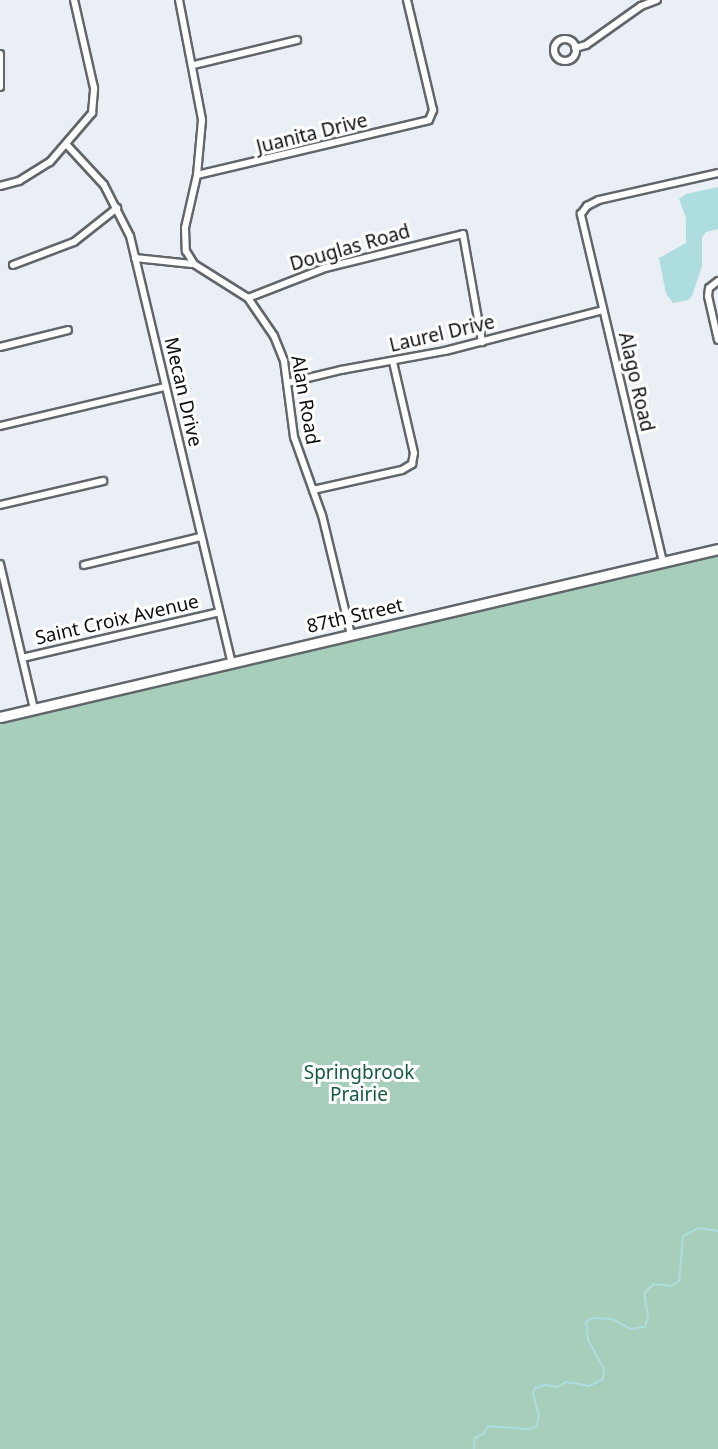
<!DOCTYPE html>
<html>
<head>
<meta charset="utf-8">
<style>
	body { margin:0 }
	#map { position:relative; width:718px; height:1449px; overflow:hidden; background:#e9eff5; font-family:"Noto Sans",sans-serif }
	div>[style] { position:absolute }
	.green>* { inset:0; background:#a6cebb }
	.water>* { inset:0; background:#addddf }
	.stream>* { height:2px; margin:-1px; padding:0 1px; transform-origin:1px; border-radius:1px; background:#addddf }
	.roads { filter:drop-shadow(2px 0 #61666b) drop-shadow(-2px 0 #61666b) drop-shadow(0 2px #61666b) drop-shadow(0 -2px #61666b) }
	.street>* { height:6px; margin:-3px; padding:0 3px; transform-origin:3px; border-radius:3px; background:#fff }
	.street>.ring { margin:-3px; padding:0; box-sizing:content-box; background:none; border:6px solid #fff; border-radius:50% }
	.secondary>* { height:9px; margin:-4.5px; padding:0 4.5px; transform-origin:4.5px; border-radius:4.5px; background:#fff }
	span { translate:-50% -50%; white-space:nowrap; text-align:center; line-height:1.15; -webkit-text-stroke:6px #fff; paint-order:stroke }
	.street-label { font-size:19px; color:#0b0d0f }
	.park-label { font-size:19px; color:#125a41 }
</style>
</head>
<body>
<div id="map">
	<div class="green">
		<div style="clip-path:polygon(718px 553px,718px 1449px,0 1449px,0 718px)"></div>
	</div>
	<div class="water">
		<div style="clip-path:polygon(718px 187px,718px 229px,706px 232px,702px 237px,702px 266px,692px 296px,688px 300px,673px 303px,666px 294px,659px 258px,686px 243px,686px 218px,679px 199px,686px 194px)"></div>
	</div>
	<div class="stream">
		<div style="left:474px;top:1449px;width:11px;rotate:-85deg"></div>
		<div style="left:475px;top:1438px;width:9px;rotate:-27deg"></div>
		<div style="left:483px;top:1434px;width:9px;rotate:-58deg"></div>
		<div style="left:488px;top:1426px;width:40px;rotate:4.3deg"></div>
		<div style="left:528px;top:1429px;width:9px;rotate:-18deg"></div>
		<div style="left:537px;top:1426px;width:10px;rotate:-79deg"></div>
		<div style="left:539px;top:1416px;width:24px;rotate:-105deg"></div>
		<div style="left:533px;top:1393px;width:5px;rotate:-68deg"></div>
		<div style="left:535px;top:1388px;width:10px;rotate:-17deg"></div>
		<div style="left:545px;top:1385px;width:12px;rotate:9deg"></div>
		<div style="left:557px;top:1387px;width:10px;rotate:-29deg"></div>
		<div style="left:566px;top:1382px;width:23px;rotate:10deg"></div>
		<div style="left:589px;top:1386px;width:16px;rotate:-27deg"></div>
		<div style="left:603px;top:1379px;width:10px;rotate:-84deg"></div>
		<div style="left:604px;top:1369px;width:33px;rotate:-119deg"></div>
		<div style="left:588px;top:1340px;width:18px;rotate:-96deg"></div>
		<div style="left:586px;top:1322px;width:8px;rotate:-30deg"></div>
		<div style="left:593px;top:1318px;width:19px;rotate:3deg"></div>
		<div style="left:612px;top:1319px;width:21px;rotate:28deg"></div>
		<div style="left:631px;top:1329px;width:14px;rotate:-8deg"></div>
		<div style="left:645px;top:1327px;width:10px;rotate:-73deg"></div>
		<div style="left:648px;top:1317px;width:24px;rotate:-99deg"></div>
		<div style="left:644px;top:1293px;width:13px;rotate:-42deg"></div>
		<div style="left:654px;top:1284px;width:17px;rotate:7deg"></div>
		<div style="left:671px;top:1286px;width:9px;rotate:-32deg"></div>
		<div style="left:679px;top:1281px;width:45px;rotate:-84.9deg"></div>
		<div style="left:683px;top:1236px;width:18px;rotate:-27deg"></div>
		<div style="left:699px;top:1228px;width:19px;rotate:9deg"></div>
	</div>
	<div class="roads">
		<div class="street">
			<div style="left:179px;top:0;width:122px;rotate:79.1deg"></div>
			<div style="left:202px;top:120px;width:55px;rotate:95.2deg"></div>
			<div style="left:197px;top:175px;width:54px;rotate:102.8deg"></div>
			<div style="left:185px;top:228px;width:23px;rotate:88deg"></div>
			<div style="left:186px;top:251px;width:15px;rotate:58deg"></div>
			<div style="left:194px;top:264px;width:64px;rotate:32.2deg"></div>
			<div style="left:248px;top:298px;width:46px;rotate:55.6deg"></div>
			<div style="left:274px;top:336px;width:27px;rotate:68deg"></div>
			<div style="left:284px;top:361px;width:77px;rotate:82.5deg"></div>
			<div style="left:294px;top:437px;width:83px;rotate:70.3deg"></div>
			<div style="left:322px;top:515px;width:123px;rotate:76.4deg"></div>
			<div class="ring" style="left:554px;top:39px;width:16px;height:16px"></div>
			<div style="left:575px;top:48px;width:11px;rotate:-15deg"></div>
			<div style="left:586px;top:45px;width:67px;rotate:-35.3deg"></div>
			<div style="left:641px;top:6px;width:17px;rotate:-21deg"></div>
			<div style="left:0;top:54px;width:33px;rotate:90deg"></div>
			<div style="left:194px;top:65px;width:106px;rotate:-13.6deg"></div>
			<div style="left:67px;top:145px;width:54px;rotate:47.2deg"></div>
			<div style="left:104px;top:185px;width:57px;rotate:63deg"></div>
			<div style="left:130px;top:236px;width:439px;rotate:76.6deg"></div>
			<div style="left:197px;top:175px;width:238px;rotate:-13.3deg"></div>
			<div style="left:429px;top:120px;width:11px;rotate:-68deg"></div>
			<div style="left:433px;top:110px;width:113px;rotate:-103.3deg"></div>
			<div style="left:0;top:186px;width:20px;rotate:-15deg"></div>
			<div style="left:19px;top:181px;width:36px;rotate:-32deg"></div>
			<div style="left:50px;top:162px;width:65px;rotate:-49.4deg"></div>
			<div style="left:92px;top:113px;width:25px;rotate:-85deg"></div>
			<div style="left:94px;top:88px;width:90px;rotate:-102.8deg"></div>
			<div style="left:135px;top:258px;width:57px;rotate:6deg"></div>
			<div style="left:13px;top:265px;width:65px;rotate:-20.7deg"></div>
			<div style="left:74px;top:242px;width:55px;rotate:-38.3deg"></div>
			<div style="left:718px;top:281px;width:11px;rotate:142deg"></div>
			<div style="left:709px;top:288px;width:8px;rotate:97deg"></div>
			<div style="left:708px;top:296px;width:45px;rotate:77.2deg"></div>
			<div style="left:248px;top:298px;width:83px;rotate:-21.3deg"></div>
			<div style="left:325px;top:268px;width:142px;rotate:-13.8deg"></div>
			<div style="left:463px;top:234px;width:110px;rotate:80deg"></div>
			<div style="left:0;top:347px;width:70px;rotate:-14deg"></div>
			<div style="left:287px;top:383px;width:56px;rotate:-13.5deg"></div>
			<div style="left:341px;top:370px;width:106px;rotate:-10.4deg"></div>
			<div style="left:445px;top:351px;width:163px;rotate:-14.5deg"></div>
			<div style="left:0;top:426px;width:170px;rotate:-13.3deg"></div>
			<div style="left:313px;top:490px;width:91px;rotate:-12.7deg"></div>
			<div style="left:402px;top:470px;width:12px;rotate:-31deg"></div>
			<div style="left:412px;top:464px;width:11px;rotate:-80deg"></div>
			<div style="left:414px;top:453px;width:93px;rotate:-103deg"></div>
			<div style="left:0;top:505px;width:106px;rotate:-13.1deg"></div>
			<div style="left:663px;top:562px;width:358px;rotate:-103.3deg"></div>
			<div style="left:581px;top:214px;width:10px;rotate:-53deg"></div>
			<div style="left:587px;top:206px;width:13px;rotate:-27deg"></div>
			<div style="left:599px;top:200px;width:122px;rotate:-12.8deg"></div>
			<div style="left:0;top:564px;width:149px;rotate:76.8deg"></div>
			<div style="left:84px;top:565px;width:120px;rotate:-13.5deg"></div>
			<div style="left:22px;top:658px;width:202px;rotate:-13.1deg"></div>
		</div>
		<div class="secondary">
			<div style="left:0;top:717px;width:737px;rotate:-13.17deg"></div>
		</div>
	</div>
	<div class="street-label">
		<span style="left:312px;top:134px;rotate:-14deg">Juanita Drive</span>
		<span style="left:350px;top:248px;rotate:-16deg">Douglas Road</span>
		<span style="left:442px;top:334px;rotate:-13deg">Laurel Drive</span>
		<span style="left:636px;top:382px;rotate:77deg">Alago Road</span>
		<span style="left:183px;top:392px;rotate:77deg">Mecan Drive</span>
		<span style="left:305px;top:400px;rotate:80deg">Alan Road</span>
		<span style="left:355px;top:616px;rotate:-13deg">87th Street</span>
		<span style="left:117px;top:620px;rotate:-13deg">Saint Croix Avenue</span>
	</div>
	<div class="park-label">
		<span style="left:359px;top:1084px">Springbrook<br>Prairie</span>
	</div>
</div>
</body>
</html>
